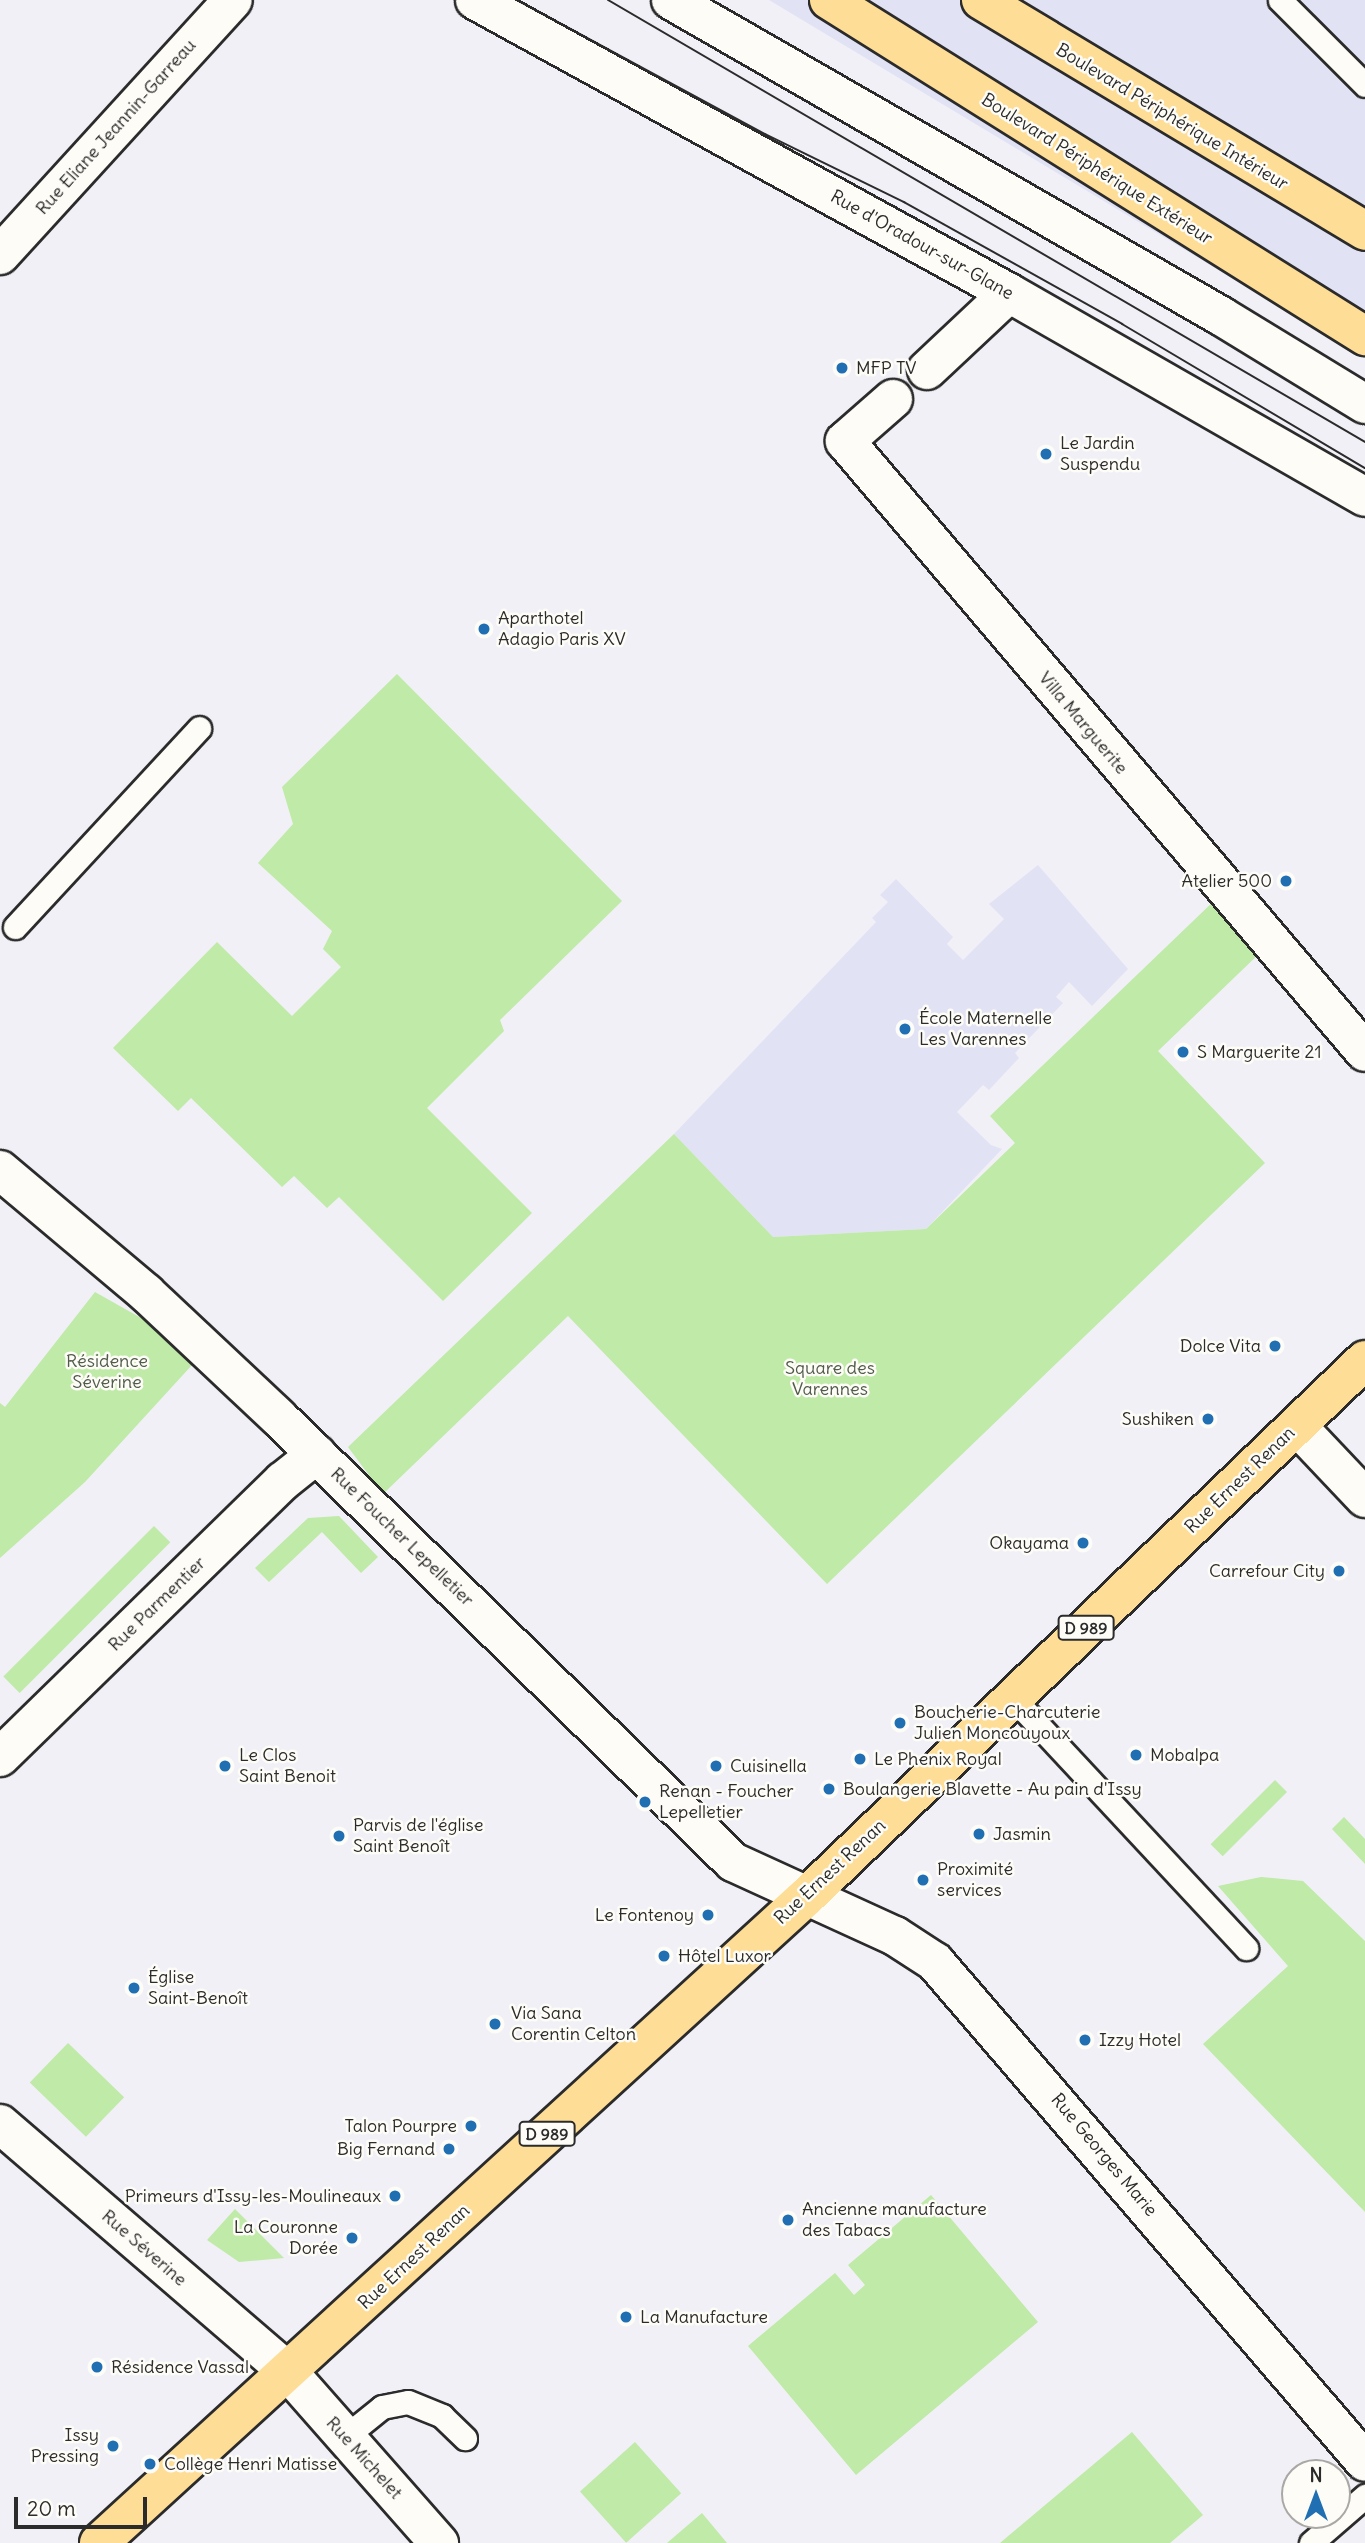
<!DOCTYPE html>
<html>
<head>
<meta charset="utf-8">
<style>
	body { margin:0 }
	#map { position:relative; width:1365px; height:2543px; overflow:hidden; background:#f1f0f6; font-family:Delius,sans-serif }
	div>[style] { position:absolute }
	.built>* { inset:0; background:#e2e2f5 }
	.green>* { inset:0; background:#bfeaa7; transform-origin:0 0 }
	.roads { filter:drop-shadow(2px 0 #2b2b2b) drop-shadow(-2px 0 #2b2b2b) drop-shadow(0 2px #2b2b2b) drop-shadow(0 -2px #2b2b2b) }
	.lane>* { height:23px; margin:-11.5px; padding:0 11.5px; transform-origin:11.5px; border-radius:11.5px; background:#fdfcf7 }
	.street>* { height:38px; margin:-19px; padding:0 19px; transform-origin:19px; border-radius:19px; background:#fdfcf7 }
	.secondary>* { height:38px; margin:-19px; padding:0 19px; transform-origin:19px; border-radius:19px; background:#fdfcf7 }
	.primary>* { height:38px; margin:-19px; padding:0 19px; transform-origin:19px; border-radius:19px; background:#fedd96 }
	.highway>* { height:38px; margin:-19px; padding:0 19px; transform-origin:19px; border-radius:19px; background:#fedd96 }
	.tram>* { height:2px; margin:-1px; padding:0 1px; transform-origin:1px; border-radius:1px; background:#2b2b2b }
	.dots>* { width:19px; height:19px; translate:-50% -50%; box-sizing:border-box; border:4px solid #fdfcf7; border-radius:50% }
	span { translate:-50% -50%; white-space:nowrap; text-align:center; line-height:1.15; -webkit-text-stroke:5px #fdfcf7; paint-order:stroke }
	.shield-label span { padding:2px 5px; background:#fdfcf7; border:2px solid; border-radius:5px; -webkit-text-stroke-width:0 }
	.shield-label { font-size:16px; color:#2b2b2b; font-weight:700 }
	.street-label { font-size:18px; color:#2b2b2b }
	.poi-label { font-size:18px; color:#2b2b2b }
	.left { translate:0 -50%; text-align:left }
	.right { translate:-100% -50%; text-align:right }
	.park-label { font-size:18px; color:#505b4a }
	.north { position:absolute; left:1281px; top:2459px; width:70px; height:70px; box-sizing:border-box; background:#fdfcf7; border:2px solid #a9a8a5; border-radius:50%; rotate:0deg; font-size:19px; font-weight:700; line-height:28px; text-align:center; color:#2b2b2b }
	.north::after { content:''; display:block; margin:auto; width:24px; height:32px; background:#1f6fb2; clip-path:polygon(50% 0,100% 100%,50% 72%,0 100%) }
	.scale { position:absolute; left:14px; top:2497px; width:133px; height:32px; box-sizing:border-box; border:4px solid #2b2b2b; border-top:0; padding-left:9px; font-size:21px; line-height:24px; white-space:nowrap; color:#2b2b2b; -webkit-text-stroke:5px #fdfcf7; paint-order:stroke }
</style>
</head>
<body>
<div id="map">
	<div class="built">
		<div style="clip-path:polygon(769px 0,1365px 0,1365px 358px)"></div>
		<div style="clip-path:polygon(1038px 865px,1128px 969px,1092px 1006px,1069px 982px,1056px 997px,1063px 1003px,1015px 1053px,1019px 1058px,989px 1090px,983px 1085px,957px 1112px,991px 1145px,1002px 1149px,926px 1229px,773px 1237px,674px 1134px,876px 922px,872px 918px,888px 902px,880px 895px,896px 879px,953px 937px,947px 944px,963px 960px,1004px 919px,989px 904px)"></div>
	</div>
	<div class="green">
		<div style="clip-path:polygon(397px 674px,622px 901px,500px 1020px,504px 1031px,427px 1108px,532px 1213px,443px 1301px,339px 1197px,327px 1208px,294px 1176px,282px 1187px,191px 1098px,178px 1111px,113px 1048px,217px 942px,292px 1016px,341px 967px,323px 949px,332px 931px,258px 863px,293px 824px,282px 787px)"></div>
		<div style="clip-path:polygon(1216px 899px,1264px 949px,1158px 1051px,1265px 1163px,827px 1584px,568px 1316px,383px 1494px,348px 1447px,674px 1134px,773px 1237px,926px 1229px,1015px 1143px,990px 1116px)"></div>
		<div style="clip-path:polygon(95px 1292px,203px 1353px,85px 1482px,0 1558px,0 1403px,5px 1407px)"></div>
		<div style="clip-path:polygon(339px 1516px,378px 1557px,361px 1573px,322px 1532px,269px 1582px,255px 1568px,308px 1518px)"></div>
		<div style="left:154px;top:1526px;width:23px;height:213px;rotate:45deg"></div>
		<div style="left:1275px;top:1780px;width:17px;height:91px;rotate:45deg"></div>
		<div style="clip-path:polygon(1344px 1817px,1365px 1839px,1365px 1864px,1332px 1829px)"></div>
		<div style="clip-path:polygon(1261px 1877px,1303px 1881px,1365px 1941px,1365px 2212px,1203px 2044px,1288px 1966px,1218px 1886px)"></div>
		<div style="left:68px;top:2043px;width:78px;height:55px;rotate:44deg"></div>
		<div style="clip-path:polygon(931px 2195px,1038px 2322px,856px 2475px,748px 2346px,835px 2273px,854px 2295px,865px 2285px,848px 2265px)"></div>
		<div style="clip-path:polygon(235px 2209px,284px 2258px,239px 2262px,207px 2240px)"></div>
		<div style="clip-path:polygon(1132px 2432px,1203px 2515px,1170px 2543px,1000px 2543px)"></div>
		<div style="left:635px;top:2442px;width:69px;height:74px;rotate:48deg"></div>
		<div style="clip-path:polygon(702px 2513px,727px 2543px,667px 2543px)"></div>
	</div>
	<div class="roads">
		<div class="lane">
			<div style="left:1280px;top:0;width:120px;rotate:45deg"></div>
			<div style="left:15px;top:927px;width:271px;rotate:-47.2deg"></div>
			<div style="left:1013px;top:1698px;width:342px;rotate:47deg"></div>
			<div style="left:346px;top:2436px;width:46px;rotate:-38.9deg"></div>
			<div style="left:382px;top:2407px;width:26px;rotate:-11deg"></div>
			<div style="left:408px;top:2402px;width:37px;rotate:22deg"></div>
			<div style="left:442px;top:2416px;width:32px;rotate:44deg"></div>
			<div style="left:1311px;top:2543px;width:72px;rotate:-41deg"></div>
		</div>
		<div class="street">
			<div style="left:0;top:255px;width:345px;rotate:-47.6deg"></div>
			<div style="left:927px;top:370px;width:112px;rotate:-43.2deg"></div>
			<div style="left:893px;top:399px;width:64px;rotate:138.8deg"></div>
			<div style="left:845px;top:441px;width:802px;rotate:49.6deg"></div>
			<div style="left:0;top:1170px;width:191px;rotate:40.1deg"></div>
			<div style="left:146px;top:1293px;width:181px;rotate:43.2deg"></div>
			<div style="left:278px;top:1417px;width:636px;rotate:44.36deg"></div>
			<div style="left:733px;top:1862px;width:178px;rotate:24.6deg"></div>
			<div style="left:895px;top:1936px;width:48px;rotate:33deg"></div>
			<div style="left:935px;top:1962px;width:659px;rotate:49.3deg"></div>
			<div style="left:1297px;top:1426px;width:99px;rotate:46.6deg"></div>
			<div style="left:0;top:1757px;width:395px;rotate:-44.3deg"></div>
			<div style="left:283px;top:1481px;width:43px;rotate:-38.5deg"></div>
			<div style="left:0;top:2124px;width:381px;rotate:40.7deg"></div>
			<div style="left:289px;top:2373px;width:227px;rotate:48.6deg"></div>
		</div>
		<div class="secondary">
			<div style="left:475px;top:0;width:609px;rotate:28.75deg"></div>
			<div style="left:1009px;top:293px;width:410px;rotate:29.8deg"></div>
			<div style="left:671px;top:0;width:634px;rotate:29.88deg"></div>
			<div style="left:1221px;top:316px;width:169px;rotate:31.4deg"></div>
		</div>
		<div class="primary">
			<div style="left:99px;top:2543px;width:958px;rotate:-42.42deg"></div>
			<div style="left:806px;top:1897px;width:775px;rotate:-43.85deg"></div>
		</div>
		<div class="highway">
			<div style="left:829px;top:0;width:633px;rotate:32.08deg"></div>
			<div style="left:981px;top:0;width:448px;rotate:31deg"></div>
		</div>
	</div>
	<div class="tram">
		<div style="left:517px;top:0;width:282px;rotate:28.4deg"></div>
		<div style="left:765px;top:134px;width:155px;rotate:26.1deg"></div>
		<div style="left:904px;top:202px;width:250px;rotate:29.2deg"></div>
		<div style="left:1122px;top:324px;width:282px;rotate:30.7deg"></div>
		<div style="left:608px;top:0;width:877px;rotate:30.28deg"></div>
	</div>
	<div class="dots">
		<div style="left:842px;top:368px;background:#1f6fb2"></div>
		<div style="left:1046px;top:454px;background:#1f6fb2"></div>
		<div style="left:484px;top:629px;background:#1f6fb2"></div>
		<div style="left:1286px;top:881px;background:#1f6fb2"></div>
		<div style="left:905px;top:1029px;background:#1f6fb2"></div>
		<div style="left:1183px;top:1052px;background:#1f6fb2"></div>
		<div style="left:1275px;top:1346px;background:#1f6fb2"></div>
		<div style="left:1208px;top:1419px;background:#1f6fb2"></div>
		<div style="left:1083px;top:1543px;background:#1f6fb2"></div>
		<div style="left:1339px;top:1571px;background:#1f6fb2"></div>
		<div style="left:900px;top:1723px;background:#1f6fb2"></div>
		<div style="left:1136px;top:1755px;background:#1f6fb2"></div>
		<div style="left:860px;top:1759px;background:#1f6fb2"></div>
		<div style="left:225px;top:1766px;background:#1f6fb2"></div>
		<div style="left:716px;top:1766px;background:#1f6fb2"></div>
		<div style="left:829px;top:1789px;background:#1f6fb2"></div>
		<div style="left:645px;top:1802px;background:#1f6fb2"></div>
		<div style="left:979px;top:1834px;background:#1f6fb2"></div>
		<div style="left:339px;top:1836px;background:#1f6fb2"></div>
		<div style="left:923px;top:1880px;background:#1f6fb2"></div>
		<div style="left:708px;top:1915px;background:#1f6fb2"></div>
		<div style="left:664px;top:1956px;background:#1f6fb2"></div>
		<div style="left:134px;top:1988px;background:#1f6fb2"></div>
		<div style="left:495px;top:2024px;background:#1f6fb2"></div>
		<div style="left:1085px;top:2040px;background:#1f6fb2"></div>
		<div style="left:471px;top:2126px;background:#1f6fb2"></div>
		<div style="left:449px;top:2149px;background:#1f6fb2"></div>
		<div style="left:395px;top:2196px;background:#1f6fb2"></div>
		<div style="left:788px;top:2220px;background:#1f6fb2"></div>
		<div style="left:352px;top:2238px;background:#1f6fb2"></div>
		<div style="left:626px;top:2317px;background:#1f6fb2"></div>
		<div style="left:97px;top:2367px;background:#1f6fb2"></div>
		<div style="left:113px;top:2446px;background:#1f6fb2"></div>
		<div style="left:150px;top:2464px;background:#1f6fb2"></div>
	</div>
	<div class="shield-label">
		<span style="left:1086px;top:1628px">D 989</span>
		<span style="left:547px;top:2134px">D 989</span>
	</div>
	<div class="street-label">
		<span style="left:1172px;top:117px;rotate:31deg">Boulevard Périphérique Intérieur</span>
		<span style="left:116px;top:127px;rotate:-48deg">Rue Eliane Jeannin-Garreau</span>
		<span style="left:1097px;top:169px;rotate:32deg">Boulevard Périphérique Extérieur</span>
		<span style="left:922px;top:245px;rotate:29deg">Rue d'Oradour-sur-Glane</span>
		<span style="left:1083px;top:723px;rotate:50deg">Villa Marguerite</span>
		<span style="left:1240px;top:1480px;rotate:-44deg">Rue Ernest Renan</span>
		<span style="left:402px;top:1537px;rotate:44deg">Rue Foucher Lepelletier</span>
		<span style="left:157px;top:1604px;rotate:-44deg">Rue Parmentier</span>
		<span style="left:830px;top:1872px;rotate:-43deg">Rue Ernest Renan</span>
		<span style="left:1104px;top:2155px;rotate:50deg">Rue Georges Marie</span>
		<span style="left:144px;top:2248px;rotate:41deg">Rue Séverine</span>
		<span style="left:414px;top:2257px;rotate:-43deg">Rue Ernest Renan</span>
		<span style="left:364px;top:2458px;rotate:48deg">Rue Michelet</span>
	</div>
	<div class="poi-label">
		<span class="left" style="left:856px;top:368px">MFP TV</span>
		<span class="left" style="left:1060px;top:454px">Le Jardin<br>Suspendu</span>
		<span class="left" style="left:498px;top:629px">Aparthotel<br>Adagio Paris XV</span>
		<span class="right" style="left:1272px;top:881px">Atelier 500</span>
		<span class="left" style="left:919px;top:1029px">École Maternelle<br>Les Varennes</span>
		<span class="left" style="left:1197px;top:1052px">S Marguerite 21</span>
		<span class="right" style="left:1261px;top:1346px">Dolce Vita</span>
		<span class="right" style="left:1194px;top:1419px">Sushiken</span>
		<span class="right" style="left:1069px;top:1543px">Okayama</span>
		<span class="right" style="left:1325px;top:1571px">Carrefour City</span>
		<span class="left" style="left:914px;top:1723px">Boucherie-Charcuterie<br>Julien Moncouyoux</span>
		<span class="left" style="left:1150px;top:1755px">Mobalpa</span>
		<span class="left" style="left:239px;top:1766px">Le Clos<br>Saint Benoit</span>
		<span class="left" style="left:874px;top:1759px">Le Phenix Royal</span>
		<span class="left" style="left:730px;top:1766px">Cuisinella</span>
		<span class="left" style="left:843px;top:1789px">Boulangerie Blavette - Au pain d'Issy</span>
		<span class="left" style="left:659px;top:1802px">Renan - Foucher<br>Lepelletier</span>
		<span class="left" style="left:353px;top:1836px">Parvis de l'église<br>Saint Benoît</span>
		<span class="left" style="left:993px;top:1834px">Jasmin</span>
		<span class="left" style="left:937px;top:1880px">Proximité<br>services</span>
		<span class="right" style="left:694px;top:1915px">Le Fontenoy</span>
		<span class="left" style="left:678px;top:1956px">Hôtel Luxor</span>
		<span class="left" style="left:148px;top:1988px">Église<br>Saint-Benoît</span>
		<span class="left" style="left:511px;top:2024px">Via Sana<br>Corentin Celton</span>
		<span class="left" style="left:1099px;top:2040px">Izzy Hotel</span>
		<span class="right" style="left:457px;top:2126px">Talon Pourpre</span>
		<span class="right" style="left:435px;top:2149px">Big Fernand</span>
		<span class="right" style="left:381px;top:2196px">Primeurs d'Issy-les-Moulineaux</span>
		<span class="left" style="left:802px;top:2220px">Ancienne manufacture<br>des Tabacs</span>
		<span class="right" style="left:338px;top:2238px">La Couronne<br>Dorée</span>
		<span class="left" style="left:640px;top:2317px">La Manufacture</span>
		<span class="left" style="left:111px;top:2367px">Résidence Vassal</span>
		<span class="right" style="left:99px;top:2446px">Issy<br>Pressing</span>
		<span class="left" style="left:164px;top:2464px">Collège Henri Matisse</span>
	</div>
	<div class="park-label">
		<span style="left:107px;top:1372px">Résidence<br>Séverine</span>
		<span style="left:830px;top:1379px">Square des<br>Varennes</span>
	</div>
	<div class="north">N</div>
	<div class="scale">20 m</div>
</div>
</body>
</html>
